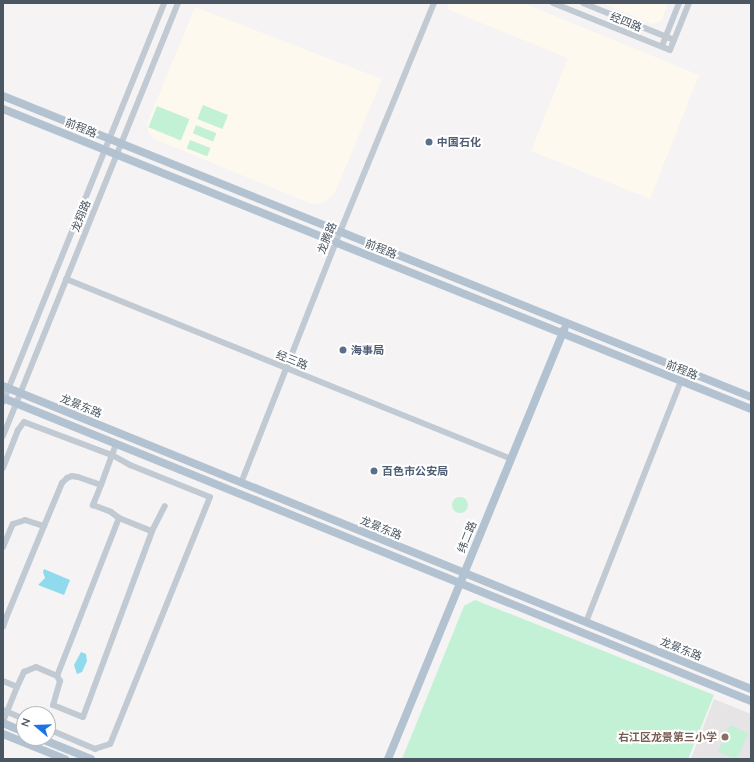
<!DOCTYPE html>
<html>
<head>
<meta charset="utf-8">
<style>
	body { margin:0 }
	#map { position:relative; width:754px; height:762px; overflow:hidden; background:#f5f3f3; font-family:Quicksand,"Noto Sans SC",sans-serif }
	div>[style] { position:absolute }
	.commercial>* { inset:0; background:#fdf9ef }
	.education>* { inset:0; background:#e6e4e5 }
	.green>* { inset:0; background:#c3f1d5; transform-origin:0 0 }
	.round { border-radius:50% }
	.water>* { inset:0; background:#90daee }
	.minor>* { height:6px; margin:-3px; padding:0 3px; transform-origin:3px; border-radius:3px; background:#c1cad2 }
	.major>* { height:8px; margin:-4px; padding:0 4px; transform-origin:4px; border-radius:4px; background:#b3c2d1 }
	.dots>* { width:11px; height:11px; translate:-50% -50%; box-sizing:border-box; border:2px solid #fff; border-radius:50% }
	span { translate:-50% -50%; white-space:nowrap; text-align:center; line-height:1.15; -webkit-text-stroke:4px #fff; paint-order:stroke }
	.street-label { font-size:11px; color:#4a5661 }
	.service-label { font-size:11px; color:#4e5e75; font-weight:700 }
	.left { translate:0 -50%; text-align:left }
	.education-label { font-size:11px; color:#785e54; font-weight:700 }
	.right { translate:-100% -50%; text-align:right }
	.frame { position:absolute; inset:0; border:4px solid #4a5661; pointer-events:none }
	.north { position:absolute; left:16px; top:706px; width:40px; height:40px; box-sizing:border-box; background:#fff; border:1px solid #b7bbc0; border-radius:50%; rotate:289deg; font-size:11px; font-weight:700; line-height:16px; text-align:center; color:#4a5661 }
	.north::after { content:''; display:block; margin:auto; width:14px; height:18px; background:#1a73e8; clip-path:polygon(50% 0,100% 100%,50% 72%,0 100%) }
</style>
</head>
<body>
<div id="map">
	<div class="commercial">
		<div style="clip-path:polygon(450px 3px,523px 3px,699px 75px,650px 199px,531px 151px,568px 58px,447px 9px)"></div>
		<div style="clip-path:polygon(602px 3px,668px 3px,662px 20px,653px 24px)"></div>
		<div style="clip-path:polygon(195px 7px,382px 79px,337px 188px,331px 197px,320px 204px,309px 203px,152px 138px,148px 131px,147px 124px)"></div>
	</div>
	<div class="education">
		<div style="clip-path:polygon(714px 699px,751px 714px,751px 759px,691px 759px)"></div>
	</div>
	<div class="green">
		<div style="left:203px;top:105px;width:27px;height:15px;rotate:22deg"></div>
		<div style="left:157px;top:106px;width:35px;height:23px;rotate:22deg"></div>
		<div style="left:196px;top:125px;width:22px;height:9px;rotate:22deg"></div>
		<div style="left:190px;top:140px;width:22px;height:9px;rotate:21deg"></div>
		<div class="round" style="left:452px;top:497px;width:16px;height:16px"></div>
		<div style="clip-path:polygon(475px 600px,714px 695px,688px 759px,402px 759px,464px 606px)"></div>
		<div style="left:730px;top:725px;width:20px;height:29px;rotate:24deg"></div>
	</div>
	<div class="water">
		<div style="clip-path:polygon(44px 569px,70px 580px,64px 595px,38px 585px,45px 578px,43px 572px)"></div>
		<div style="clip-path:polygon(81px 652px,86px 654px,87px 661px,82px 672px,77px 674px,74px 665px)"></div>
	</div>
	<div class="minor">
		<div style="left:553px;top:3px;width:126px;rotate:21.9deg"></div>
		<div style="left:670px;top:50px;width:51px;rotate:-68deg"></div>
		<div style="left:583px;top:3px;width:98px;rotate:22.1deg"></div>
		<div style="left:662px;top:46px;width:46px;rotate:-68.4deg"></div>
		<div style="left:66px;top:279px;width:480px;rotate:22deg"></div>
		<div style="left:3px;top:402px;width:430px;rotate:-68deg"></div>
		<div style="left:3px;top:436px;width:467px;rotate:-68deg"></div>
		<div style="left:3px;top:468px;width:41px;rotate:-68.5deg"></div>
		<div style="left:18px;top:430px;width:10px;rotate:-53deg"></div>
		<div style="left:24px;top:422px;width:94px;rotate:20.6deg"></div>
		<div style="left:112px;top:455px;width:21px;rotate:29deg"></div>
		<div style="left:130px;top:465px;width:86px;rotate:21.8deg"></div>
		<div style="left:210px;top:497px;width:266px;rotate:112deg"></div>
		<div style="left:110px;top:744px;width:16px;rotate:162deg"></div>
		<div style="left:95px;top:749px;width:51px;rotate:-156.9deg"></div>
		<div style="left:241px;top:483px;width:270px;rotate:-68.5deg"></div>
		<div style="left:340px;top:232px;width:248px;rotate:-67.7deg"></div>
		<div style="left:101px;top:485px;width:22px;rotate:112deg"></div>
		<div style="left:93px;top:505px;width:19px;rotate:21deg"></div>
		<div style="left:111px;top:512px;width:10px;rotate:37deg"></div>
		<div style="left:3px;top:547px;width:25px;rotate:-67deg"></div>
		<div style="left:13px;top:524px;width:13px;rotate:-18deg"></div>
		<div style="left:25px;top:520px;width:20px;rotate:18deg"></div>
		<div style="left:44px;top:526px;width:47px;rotate:-67.3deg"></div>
		<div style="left:62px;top:483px;width:7px;rotate:-45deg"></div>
		<div style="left:67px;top:478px;width:5px;rotate:-22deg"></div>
		<div style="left:72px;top:476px;width:6px;rotate:9deg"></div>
		<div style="left:78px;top:477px;width:24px;rotate:19deg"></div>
		<div style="left:101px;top:485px;width:44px;rotate:-69.9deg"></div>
		<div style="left:3px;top:617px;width:3px;rotate:18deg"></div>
		<div style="left:6px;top:618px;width:9px;rotate:108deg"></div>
		<div style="left:6px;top:618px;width:100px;rotate:-67.6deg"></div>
		<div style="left:586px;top:622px;width:259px;rotate:-68.5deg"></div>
		<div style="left:57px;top:676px;width:6px;rotate:59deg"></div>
		<div style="left:60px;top:681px;width:25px;rotate:106deg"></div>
		<div style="left:53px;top:705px;width:32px;rotate:22deg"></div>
		<div style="left:83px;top:717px;width:198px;rotate:-69.6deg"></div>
		<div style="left:152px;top:531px;width:28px;rotate:-63deg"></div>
		<div style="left:3px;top:681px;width:15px;rotate:23deg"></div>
		<div style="left:17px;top:687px;width:38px;rotate:112deg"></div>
		<div style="left:17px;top:687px;width:17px;rotate:-65deg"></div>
		<div style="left:24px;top:672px;width:13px;rotate:-23deg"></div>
		<div style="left:36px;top:667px;width:23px;rotate:23deg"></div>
		<div style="left:57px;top:676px;width:170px;rotate:-68.6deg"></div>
		<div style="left:119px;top:518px;width:35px;rotate:22deg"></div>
		<div style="left:3px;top:710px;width:23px;rotate:23deg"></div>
	</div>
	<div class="major">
		<div style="left:3px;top:96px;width:806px;rotate:21.92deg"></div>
		<div style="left:3px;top:109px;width:806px;rotate:21.85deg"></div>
		<div style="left:3px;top:386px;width:807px;rotate:22.05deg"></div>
		<div style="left:3px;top:398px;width:807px;rotate:22.05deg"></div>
		<div style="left:3px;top:723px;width:23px;rotate:23deg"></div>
		<div style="left:3px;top:734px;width:67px;rotate:22deg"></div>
		<div style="left:39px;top:738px;width:56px;rotate:22deg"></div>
		<div style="left:388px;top:759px;width:465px;rotate:-67.7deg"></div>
	</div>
	<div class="dots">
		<div style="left:429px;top:142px;background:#5c6f8a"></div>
		<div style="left:343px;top:350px;background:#5c6f8a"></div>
		<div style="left:374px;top:471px;background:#5c6f8a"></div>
		<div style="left:725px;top:737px;background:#8d6e63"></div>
	</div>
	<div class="street-label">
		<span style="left:626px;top:22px;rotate:22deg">经四路</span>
		<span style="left:81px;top:128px;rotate:22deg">前程路</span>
		<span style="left:81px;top:216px;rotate:-68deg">龙翔路</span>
		<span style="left:327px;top:238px;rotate:-68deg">龙腾路</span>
		<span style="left:381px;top:249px;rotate:22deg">前程路</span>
		<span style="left:292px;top:360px;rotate:22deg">经三路</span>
		<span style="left:682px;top:370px;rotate:22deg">前程路</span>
		<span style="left:81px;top:406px;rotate:22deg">龙景东路</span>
		<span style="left:381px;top:528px;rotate:22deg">龙景东路</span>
		<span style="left:467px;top:537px;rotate:-68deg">纬二路</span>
		<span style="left:681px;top:649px;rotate:22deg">龙景东路</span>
	</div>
	<div class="service-label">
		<span class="left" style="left:437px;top:142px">中国石化</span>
		<span class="left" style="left:351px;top:350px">海事局</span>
		<span class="left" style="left:382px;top:471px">百色市公安局</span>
	</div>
	<div class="education-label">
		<span class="right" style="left:717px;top:737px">右江区龙景第三小学</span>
	</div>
	<div class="frame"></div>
	<div class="north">N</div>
</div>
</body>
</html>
